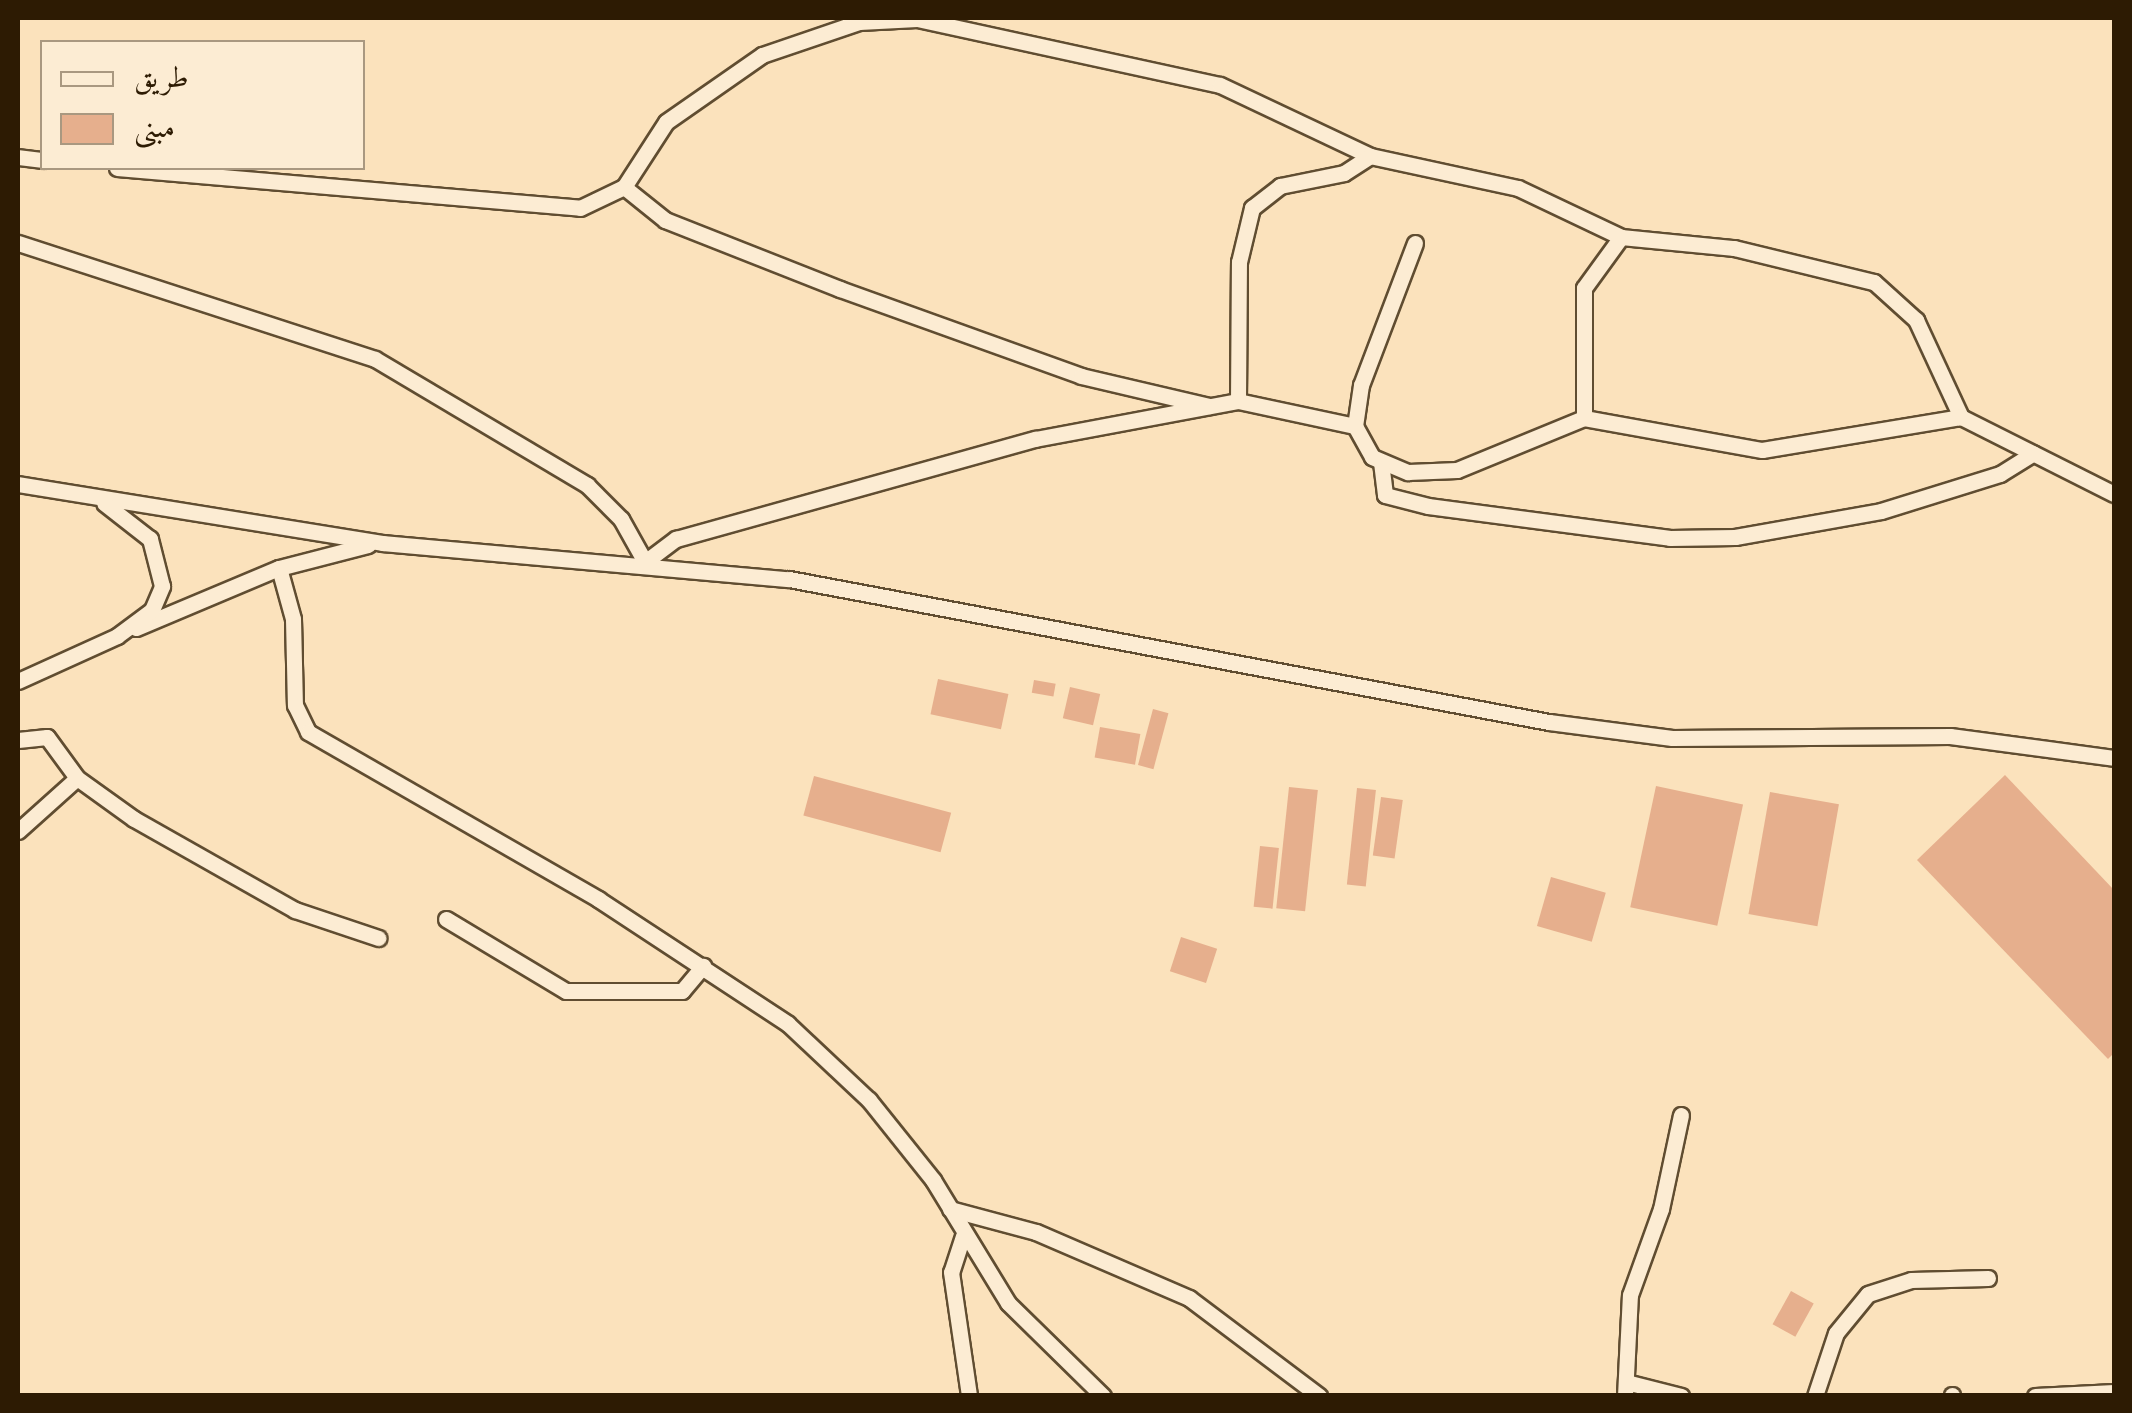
<!DOCTYPE html>
<html>
<head>
<meta charset="utf-8">
<style>
	body { margin:0 }
	#map { position:relative; width:2132px; height:1413px; overflow:hidden; background:#fbe2bc; font-family:"EB Garamond",Amiri,serif }
	div>[style] { position:absolute }
	.building>* { inset:0; background:#e6af8d; transform-origin:0 0 }
	.roads { filter:drop-shadow(2px 0 #604d31) drop-shadow(-2px 0 #604d31) drop-shadow(0 2px #604d31) drop-shadow(0 -2px #604d31) }
	.minor>* { height:15px; margin:-7.5px; padding:0 7.5px; transform-origin:7.5px; border-radius:7.5px; background:#fcecd3 }
	span { translate:-50% -50%; white-space:nowrap; text-align:center; line-height:1.15; -webkit-text-stroke:8px #fcecd3; paint-order:stroke }
	.frame { position:absolute; inset:0; border:20px solid #2d1b03; pointer-events:none }
	.legend { position:absolute; left:40px; top:40px; width:325px; height:130px; box-sizing:border-box; background:#fcecd3; border:2px solid #a99880; margin:0; padding:12px 18px; list-style:none; font-size:30px; color:#2d1b03 }
	.legend li { display:flex; align-items:center; gap:20px; height:50px }
	.legend b { width:50px; border:2px solid #a99880 }
</style>
</head>
<body>
<div id="map">
	<div class="building">
		<div style="left:938px;top:679px;width:72px;height:36px;rotate:12deg"></div>
		<div style="left:1034px;top:680px;width:22px;height:13px;rotate:10deg"></div>
		<div style="left:1070px;top:687px;width:31px;height:32px;rotate:13deg"></div>
		<div style="left:1153px;top:709px;width:16px;height:58px;rotate:15deg"></div>
		<div style="left:1100px;top:727px;width:41px;height:31px;rotate:10deg"></div>
		<div style="clip-path:polygon(2005px 775px,2114px 890px,2114px 1053px,2108px 1059px,1917px 860px)"></div>
		<div style="left:814px;top:776px;width:142px;height:41px;rotate:15deg"></div>
		<div style="left:1656px;top:786px;width:89px;height:124px;rotate:12deg"></div>
		<div style="left:1289px;top:787px;width:29px;height:122px;rotate:6deg"></div>
		<div style="left:1357px;top:788px;width:19px;height:97px;rotate:6deg"></div>
		<div style="left:1770px;top:792px;width:70px;height:124px;rotate:10deg"></div>
		<div style="left:1381px;top:797px;width:22px;height:59px;rotate:8deg"></div>
		<div style="left:1260px;top:846px;width:19px;height:61px;rotate:6deg"></div>
		<div style="left:1551px;top:877px;width:57px;height:51px;rotate:16deg"></div>
		<div style="left:1181px;top:937px;width:38px;height:36px;rotate:18deg"></div>
		<div style="left:1791px;top:1291px;width:26px;height:38px;rotate:29deg"></div>
	</div>
	<div class="roads">
		<div class="minor">
			<div style="left:18px;top:157px;width:24px;rotate:7deg"></div>
			<div style="left:117px;top:168px;width:465px;rotate:4.9deg"></div>
			<div style="left:580px;top:208px;width:49px;rotate:-25.5deg"></div>
			<div style="left:624px;top:187px;width:77px;rotate:-57.1deg"></div>
			<div style="left:666px;top:122px;width:117px;rotate:-34.9deg"></div>
			<div style="left:762px;top:55px;width:102px;rotate:-18.8deg"></div>
			<div style="left:859px;top:22px;width:58px;rotate:-3deg"></div>
			<div style="left:917px;top:19px;width:310px;rotate:12.3deg"></div>
			<div style="left:1220px;top:85px;width:166px;rotate:25.3deg"></div>
			<div style="left:1370px;top:156px;width:151px;rotate:12.2deg"></div>
			<div style="left:1518px;top:188px;width:114px;rotate:25.4deg"></div>
			<div style="left:1621px;top:237px;width:114px;rotate:5.6deg"></div>
			<div style="left:1734px;top:248px;width:144px;rotate:13.7deg"></div>
			<div style="left:1874px;top:282px;width:57px;rotate:42.1deg"></div>
			<div style="left:1916px;top:320px;width:107px;rotate:65.1deg"></div>
			<div style="left:1961px;top:417px;width:171px;rotate:26.7deg"></div>
			<div style="left:624px;top:187px;width:53px;rotate:38.8deg"></div>
			<div style="left:665px;top:220px;width:188px;rotate:21.5deg"></div>
			<div style="left:840px;top:289px;width:256px;rotate:19.8deg"></div>
			<div style="left:1081px;top:376px;width:131px;rotate:13.2deg"></div>
			<div style="left:18px;top:243px;width:375px;rotate:18deg"></div>
			<div style="left:375px;top:359px;width:247px;rotate:30.7deg"></div>
			<div style="left:587px;top:485px;width:48px;rotate:45deg"></div>
			<div style="left:621px;top:519px;width:49px;rotate:60.8deg"></div>
			<div style="left:1415px;top:243px;width:152px;rotate:110.8deg"></div>
			<div style="left:1361px;top:385px;width:41px;rotate:98.3deg"></div>
			<div style="left:1355px;top:426px;width:35px;rotate:61deg"></div>
			<div style="left:1372px;top:457px;width:39px;rotate:23deg"></div>
			<div style="left:1408px;top:472px;width:49px;rotate:-2.3deg"></div>
			<div style="left:1457px;top:470px;width:137px;rotate:-22.3deg"></div>
			<div style="left:1584px;top:418px;width:181px;rotate:10.2deg"></div>
			<div style="left:1762px;top:450px;width:202px;rotate:-9.4deg"></div>
			<div style="left:1238px;top:401px;width:139px;rotate:-89.6deg"></div>
			<div style="left:1239px;top:262px;width:56px;rotate:-76.5deg"></div>
			<div style="left:1252px;top:208px;width:36px;rotate:-38deg"></div>
			<div style="left:1280px;top:186px;width:65px;rotate:-11.5deg"></div>
			<div style="left:1344px;top:173px;width:31px;rotate:-33deg"></div>
			<div style="left:1584px;top:418px;width:130px;rotate:-90deg"></div>
			<div style="left:1584px;top:288px;width:63px;rotate:-54deg"></div>
			<div style="left:1381px;top:462px;width:33px;rotate:83deg"></div>
			<div style="left:1385px;top:495px;width:44px;rotate:14.3deg"></div>
			<div style="left:1428px;top:506px;width:244px;rotate:7.5deg"></div>
			<div style="left:1670px;top:538px;width:65px;rotate:-0.9deg"></div>
			<div style="left:1735px;top:537px;width:148px;rotate:-10.1deg"></div>
			<div style="left:1881px;top:511px;width:125px;rotate:-17.3deg"></div>
			<div style="left:2000px;top:474px;width:39px;rotate:-32deg"></div>
			<div style="left:18px;top:484px;width:369px;rotate:9.2deg"></div>
			<div style="left:382px;top:543px;width:409px;rotate:5.1deg"></div>
			<div style="left:789px;top:579px;width:773px;rotate:10.66deg"></div>
			<div style="left:1549px;top:722px;width:124px;rotate:7.4deg"></div>
			<div style="left:1672px;top:738px;width:278px;rotate:-0.4deg"></div>
			<div style="left:1950px;top:736px;width:165px;rotate:7.6deg"></div>
			<div style="left:645px;top:562px;width:39px;rotate:-37deg"></div>
			<div style="left:676px;top:539px;width:373px;rotate:-15.6deg"></div>
			<div style="left:1035px;top:439px;width:207px;rotate:-10.6deg"></div>
			<div style="left:1238px;top:401px;width:120px;rotate:12.1deg"></div>
			<div style="left:279px;top:568px;width:53px;rotate:74.6deg"></div>
			<div style="left:293px;top:619px;width:86px;rotate:88.7deg"></div>
			<div style="left:295px;top:705px;width:30px;rotate:64deg"></div>
			<div style="left:308px;top:732px;width:335px;rotate:29.9deg"></div>
			<div style="left:598px;top:899px;width:227px;rotate:33.3deg"></div>
			<div style="left:788px;top:1024px;width:111px;rotate:43.2deg"></div>
			<div style="left:869px;top:1100px;width:102px;rotate:51.3deg"></div>
			<div style="left:933px;top:1180px;width:144px;rotate:58.6deg"></div>
			<div style="left:1008px;top:1303px;width:133px;rotate:44.4deg"></div>
			<div style="left:136px;top:628px;width:155px;rotate:-22.8deg"></div>
			<div style="left:279px;top:568px;width:92px;rotate:-14.5deg"></div>
			<div style="left:18px;top:681px;width:109px;rotate:-24.4deg"></div>
			<div style="left:117px;top:636px;width:44px;rotate:-36.6deg"></div>
			<div style="left:152px;top:610px;width:26px;rotate:-67deg"></div>
			<div style="left:162px;top:586px;width:49px;rotate:-104.3deg"></div>
			<div style="left:150px;top:539px;width:58px;rotate:-142deg"></div>
			<div style="left:18px;top:740px;width:29px;rotate:-6deg"></div>
			<div style="left:47px;top:737px;width:51px;rotate:53.8deg"></div>
			<div style="left:77px;top:778px;width:70px;rotate:35.7deg"></div>
			<div style="left:134px;top:819px;width:185px;rotate:29.5deg"></div>
			<div style="left:295px;top:910px;width:88px;rotate:18.6deg"></div>
			<div style="left:18px;top:831px;width:79px;rotate:-41.9deg"></div>
			<div style="left:446px;top:919px;width:140px;rotate:31deg"></div>
			<div style="left:566px;top:991px;width:116px"></div>
			<div style="left:682px;top:991px;width:33px;rotate:-50deg"></div>
			<div style="left:950px;top:1209px;width:89px;rotate:15deg"></div>
			<div style="left:1036px;top:1232px;width:167px;rotate:23.3deg"></div>
			<div style="left:1189px;top:1298px;width:163px;rotate:37deg"></div>
			<div style="left:963px;top:1236px;width:38px;rotate:108deg"></div>
			<div style="left:951px;top:1272px;width:125px;rotate:81.7deg"></div>
			<div style="left:1626px;top:1382px;width:57px;rotate:14.3deg"></div>
			<div style="left:1952px;top:1395px;width:1px;rotate:90deg"></div>
			<div style="left:1625px;top:1396px;width:101px;rotate:-87.2deg"></div>
			<div style="left:1630px;top:1295px;width:91px;rotate:-70.2deg"></div>
			<div style="left:1661px;top:1209px;width:96px;rotate:-78deg"></div>
			<div style="left:1815px;top:1396px;width:66px;rotate:-71.6deg"></div>
			<div style="left:1836px;top:1333px;width:50px;rotate:-50.6deg"></div>
			<div style="left:1868px;top:1294px;width:45px;rotate:-18deg"></div>
			<div style="left:1911px;top:1280px;width:77px;rotate:-1.5deg"></div>
			<div style="left:2035px;top:1396px;width:79px;rotate:-2.9deg"></div>
		</div>
	</div>
	<div class="frame"></div>
	<ul class="legend">
	<li><b style="height:12px;background:#fcecd3"></b>طريق</li>
	<li><b style="height:28px;background:#e6af8d"></b>مبنى</li>
	</ul>
</div>
</body>
</html>
